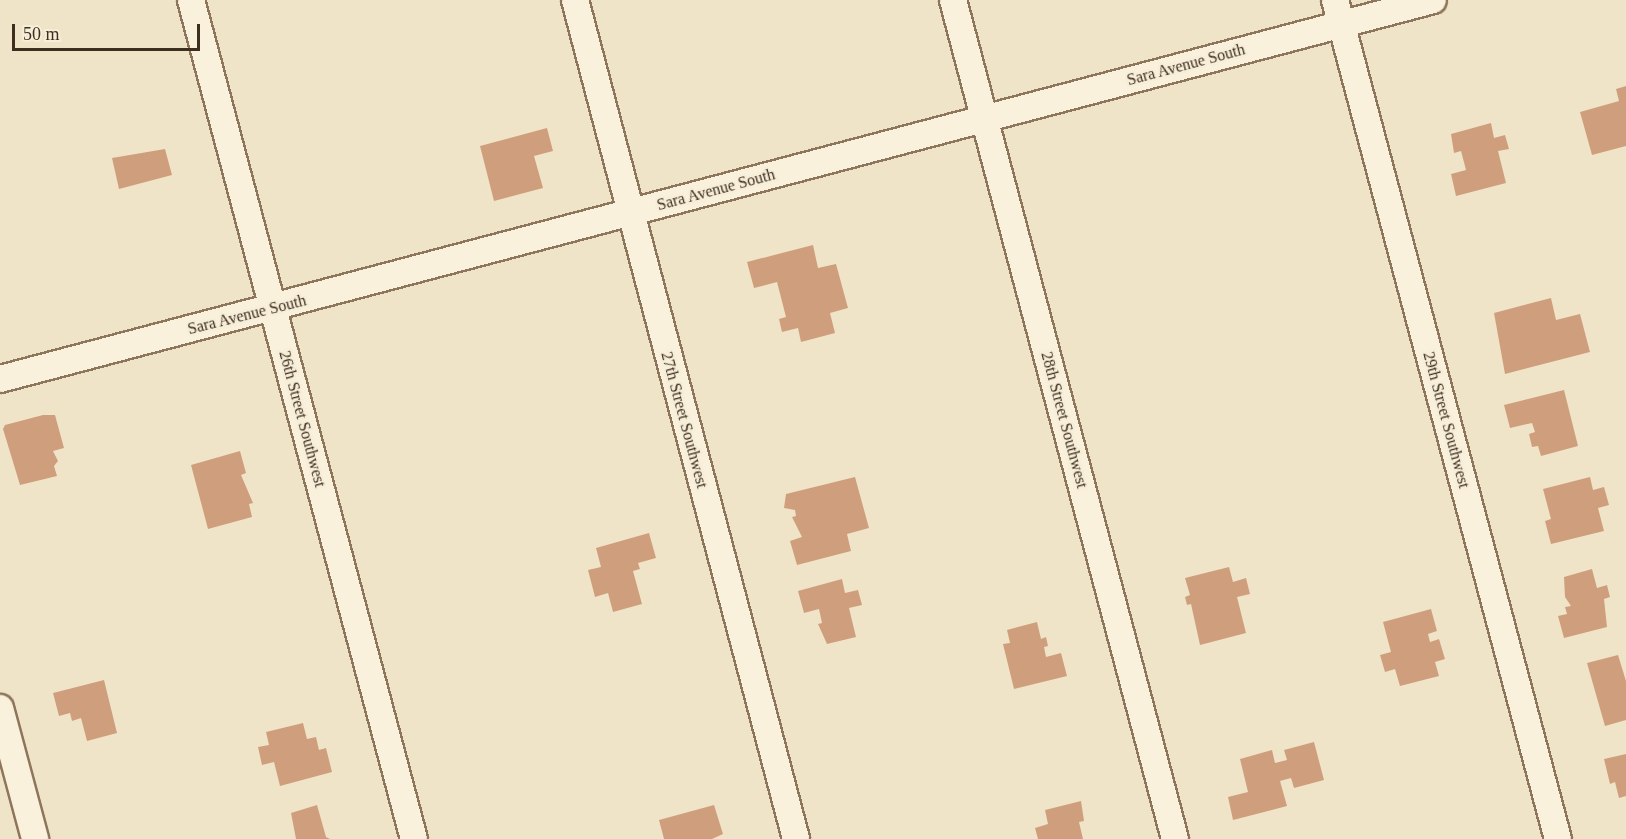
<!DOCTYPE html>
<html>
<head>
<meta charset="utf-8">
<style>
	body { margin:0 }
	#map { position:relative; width:1626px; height:839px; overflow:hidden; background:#f0e4c8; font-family:"Times New Roman",serif }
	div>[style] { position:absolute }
	.building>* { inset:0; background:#cf9f7d }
	.roads { filter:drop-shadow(2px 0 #8d765c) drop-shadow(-2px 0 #8d765c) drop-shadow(0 2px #8d765c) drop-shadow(0 -2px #8d765c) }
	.minor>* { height:26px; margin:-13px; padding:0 13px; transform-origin:13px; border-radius:13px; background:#faf1dc }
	span { translate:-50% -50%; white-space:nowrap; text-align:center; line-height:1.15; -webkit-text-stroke:5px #f7eed8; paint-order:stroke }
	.street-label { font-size:16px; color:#3d2e20 }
	.scale { position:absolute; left:12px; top:24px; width:188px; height:27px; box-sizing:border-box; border:3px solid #3d2e20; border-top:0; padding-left:8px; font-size:18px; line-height:21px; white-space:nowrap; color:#3d2e20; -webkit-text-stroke:4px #f7eed8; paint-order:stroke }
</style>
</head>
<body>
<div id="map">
	<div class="building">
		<div style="clip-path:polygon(1626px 86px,1626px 146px,1592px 155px,1580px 112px,1619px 101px,1616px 89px)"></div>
		<div style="clip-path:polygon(1491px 123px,1494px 138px,1505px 135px,1509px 149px,1498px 151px,1506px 183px,1456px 196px,1451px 174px,1466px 170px,1461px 151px,1454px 153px,1451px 134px)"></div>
		<div style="clip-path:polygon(547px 128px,553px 151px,534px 156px,543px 188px,494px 201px,480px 146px)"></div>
		<div style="clip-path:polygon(165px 149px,172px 175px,119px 189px,112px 158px)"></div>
		<div style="clip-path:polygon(813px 245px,818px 268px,836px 264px,848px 308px,830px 313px,835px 333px,801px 342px,798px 328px,782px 332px,779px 319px,786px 317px,777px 282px,754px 288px,747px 262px)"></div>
		<div style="clip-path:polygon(1551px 298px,1556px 320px,1580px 314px,1590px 352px,1505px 374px,1494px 313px)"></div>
		<div style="clip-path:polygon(1564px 390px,1578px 446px,1541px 456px,1538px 446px,1532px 447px,1529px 434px,1535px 432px,1532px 423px,1510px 428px,1504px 405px)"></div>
		<div style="clip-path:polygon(43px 415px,55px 415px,64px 448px,53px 451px,58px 461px,54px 466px,57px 476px,20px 485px,3px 429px,5px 425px)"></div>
		<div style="clip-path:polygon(240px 451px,246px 473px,241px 475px,253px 503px,249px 504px,252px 517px,208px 529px,191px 465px)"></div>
		<div style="clip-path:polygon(855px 477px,869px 528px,847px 534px,851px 551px,797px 565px,790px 541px,802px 537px,792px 517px,796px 516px,795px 510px,784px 508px,786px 494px)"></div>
		<div style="clip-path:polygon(1590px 477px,1593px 490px,1604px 487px,1609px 505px,1598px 508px,1604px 531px,1551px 544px,1545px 521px,1551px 519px,1543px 489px)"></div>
		<div style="clip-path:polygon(649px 533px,656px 558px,638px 563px,640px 569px,633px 571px,642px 604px,613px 612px,608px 593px,595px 597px,588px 570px,601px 567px,596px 548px)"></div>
		<div style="clip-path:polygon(1229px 567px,1233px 582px,1246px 578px,1250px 594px,1237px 597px,1246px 633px,1200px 645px,1191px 604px,1187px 605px,1185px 597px,1190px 595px,1185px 578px)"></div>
		<div style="clip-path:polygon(1592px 569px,1597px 588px,1607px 585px,1610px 597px,1604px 599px,1607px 627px,1564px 638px,1558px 616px,1567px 614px,1565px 607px,1571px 606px,1565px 597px,1564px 577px)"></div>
		<div style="clip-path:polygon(842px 579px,845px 593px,858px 590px,862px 605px,849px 608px,856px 637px,827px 644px,818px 624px,822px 623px,819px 609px,804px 613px,798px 591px)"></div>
		<div style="clip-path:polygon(1431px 609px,1437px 631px,1428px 634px,1430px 642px,1439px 639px,1445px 659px,1435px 662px,1439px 676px,1400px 686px,1395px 669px,1385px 672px,1380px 655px,1391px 652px,1383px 622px)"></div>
		<div style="clip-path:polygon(1037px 622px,1041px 639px,1046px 637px,1048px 646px,1044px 647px,1046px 657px,1061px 653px,1067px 676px,1014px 689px,1003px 644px,1010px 643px,1007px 630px)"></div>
		<div style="clip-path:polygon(1618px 655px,1626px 681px,1626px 720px,1605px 726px,1587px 663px)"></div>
		<div style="clip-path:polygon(104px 680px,117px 733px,87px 741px,81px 718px,72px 721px,70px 713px,59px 716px,53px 693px)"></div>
		<div style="clip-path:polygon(303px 723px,307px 739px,316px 737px,319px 750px,326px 748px,332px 772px,280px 786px,274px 762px,262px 765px,258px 747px,269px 745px,266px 732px)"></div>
		<div style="clip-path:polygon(1314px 742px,1324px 780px,1294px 788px,1291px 778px,1280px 781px,1287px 806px,1233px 820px,1228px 797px,1248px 792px,1240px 759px,1272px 750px,1275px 763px,1287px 760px,1284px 750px)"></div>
		<div style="clip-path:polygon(1626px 754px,1626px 796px,1619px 798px,1615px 782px,1610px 784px,1604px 759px)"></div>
		<div style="clip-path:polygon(1081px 801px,1084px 821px,1079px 822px,1083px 839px,1038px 839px,1035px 828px,1048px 824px,1045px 810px)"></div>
		<div style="clip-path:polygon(317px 805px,326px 837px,330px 839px,296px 839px,291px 813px)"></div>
		<div style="clip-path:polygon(714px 805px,723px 834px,712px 839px,664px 839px,659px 820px)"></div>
	</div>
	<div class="roads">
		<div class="minor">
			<div style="left:191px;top:0;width:868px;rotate:75.12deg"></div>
			<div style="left:575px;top:0;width:868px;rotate:75.24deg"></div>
			<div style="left:953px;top:0;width:868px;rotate:75.18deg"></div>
			<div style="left:1335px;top:0;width:868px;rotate:75.12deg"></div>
			<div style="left:0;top:379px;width:1482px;rotate:-14.81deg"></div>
			<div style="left:0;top:708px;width:136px;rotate:75deg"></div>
		</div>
	</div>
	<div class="street-label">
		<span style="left:1186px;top:65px;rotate:-15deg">Sara Avenue South</span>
		<span style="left:716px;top:190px;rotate:-15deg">Sara Avenue South</span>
		<span style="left:247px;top:315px;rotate:-14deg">Sara Avenue South</span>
		<span style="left:302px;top:419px;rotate:75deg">26th Street Southwest</span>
		<span style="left:684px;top:420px;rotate:75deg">27th Street Southwest</span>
		<span style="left:1064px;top:420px;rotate:75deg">28th Street Southwest</span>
		<span style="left:1446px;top:420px;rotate:75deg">29th Street Southwest</span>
	</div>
	<div class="scale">50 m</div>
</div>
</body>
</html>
